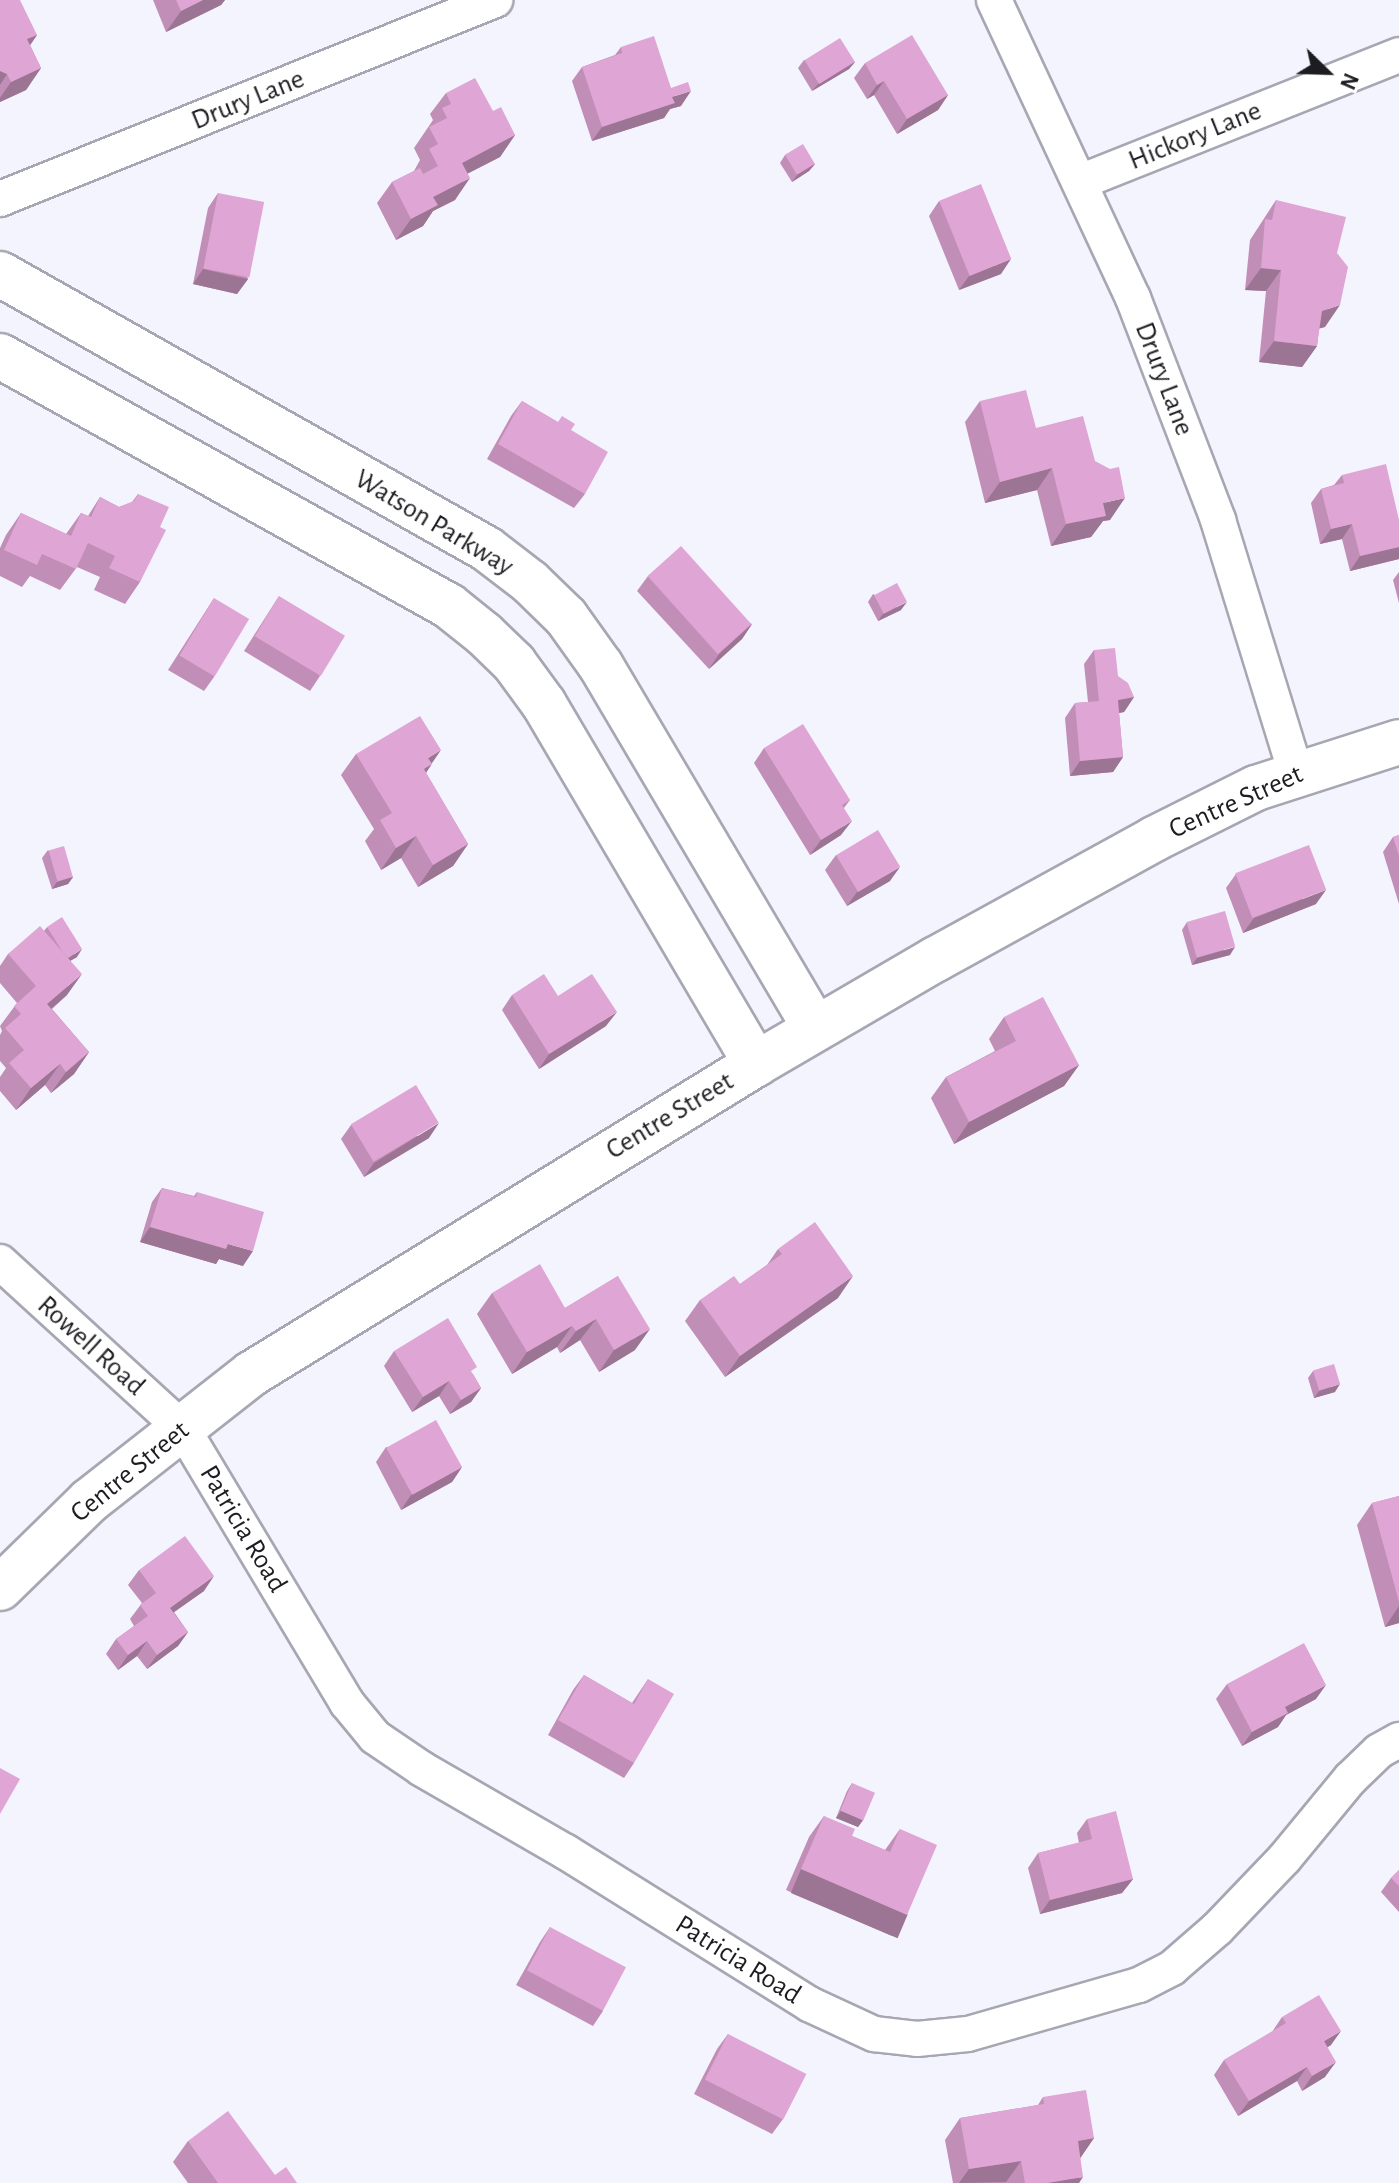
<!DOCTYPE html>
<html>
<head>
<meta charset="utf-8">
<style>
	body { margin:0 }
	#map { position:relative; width:1399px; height:2183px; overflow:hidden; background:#f4f4fe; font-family:"Alegreya Sans",sans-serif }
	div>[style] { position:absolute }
	.roads { filter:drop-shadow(2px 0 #a7a7b3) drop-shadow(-2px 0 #a7a7b3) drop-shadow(0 2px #a7a7b3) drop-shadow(0 -2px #a7a7b3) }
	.street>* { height:34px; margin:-17px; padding:0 17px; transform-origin:17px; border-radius:17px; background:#fff }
	.secondary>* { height:44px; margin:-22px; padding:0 22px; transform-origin:22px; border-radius:22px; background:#fff }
	.wall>* { inset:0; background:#c08eb6 }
	.shaded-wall>* { inset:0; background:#9c7494; transform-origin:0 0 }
	.building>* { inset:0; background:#dfa5d4; transform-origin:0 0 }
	span { translate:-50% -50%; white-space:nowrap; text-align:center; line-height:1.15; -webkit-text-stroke:7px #fff; paint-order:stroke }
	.street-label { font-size:28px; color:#1d1d21 }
	.north { position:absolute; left:1287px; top:32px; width:80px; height:80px; -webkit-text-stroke:6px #fff; paint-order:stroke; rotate:113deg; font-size:22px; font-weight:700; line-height:32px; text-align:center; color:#1d1d21 }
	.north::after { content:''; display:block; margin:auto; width:28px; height:36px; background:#1d1d21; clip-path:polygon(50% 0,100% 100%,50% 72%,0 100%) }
</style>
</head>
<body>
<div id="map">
	<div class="roads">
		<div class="street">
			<div style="left:994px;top:0;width:329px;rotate:65deg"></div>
			<div style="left:1133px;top:298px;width:238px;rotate:69deg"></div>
			<div style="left:1218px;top:520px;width:265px;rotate:72.9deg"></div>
			<div style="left:1080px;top:182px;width:343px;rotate:-21.7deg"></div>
			<div style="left:0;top:199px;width:534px;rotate:-21.9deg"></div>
			<div style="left:0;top:1262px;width:248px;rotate:42.4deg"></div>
			<div style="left:183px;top:1429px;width:319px;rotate:59.1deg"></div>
			<div style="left:347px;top:1703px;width:44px;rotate:50.5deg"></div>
			<div style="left:375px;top:1737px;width:57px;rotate:34.2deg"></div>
			<div style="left:422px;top:1769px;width:166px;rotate:30deg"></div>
			<div style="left:566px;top:1852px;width:287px;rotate:32deg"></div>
			<div style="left:809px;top:2004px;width:72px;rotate:24.8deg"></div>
			<div style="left:874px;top:2034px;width:43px;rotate:6.6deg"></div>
			<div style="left:917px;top:2039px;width:51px;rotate:-5.6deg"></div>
			<div style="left:968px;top:2034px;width:178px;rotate:-16deg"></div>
			<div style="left:1139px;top:1985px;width:37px;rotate:-27deg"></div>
			<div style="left:1172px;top:1968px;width:60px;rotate:-40.9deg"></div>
			<div style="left:1217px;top:1929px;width:97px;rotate:-46.3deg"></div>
			<div style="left:1284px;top:1859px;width:104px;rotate:-50.5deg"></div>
			<div style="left:1350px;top:1779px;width:40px;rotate:-44deg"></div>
			<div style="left:1379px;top:1751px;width:23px;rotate:-29deg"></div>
		</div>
		<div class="secondary">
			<div style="left:0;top:274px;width:559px;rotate:29.45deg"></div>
			<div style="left:487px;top:549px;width:54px;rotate:37.5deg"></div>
			<div style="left:530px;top:582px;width:50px;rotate:44.2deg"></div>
			<div style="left:566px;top:617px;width:60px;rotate:54.5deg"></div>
			<div style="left:601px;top:666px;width:421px;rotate:59.4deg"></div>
			<div style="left:0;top:356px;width:514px;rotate:29.11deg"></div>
			<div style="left:449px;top:606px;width:45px;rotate:38.7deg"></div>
			<div style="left:484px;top:634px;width:42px;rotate:44deg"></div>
			<div style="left:514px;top:663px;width:51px;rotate:53.8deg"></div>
			<div style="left:544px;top:704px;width:418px;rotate:59.5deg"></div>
			<div style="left:0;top:1588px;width:124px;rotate:-44.3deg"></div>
			<div style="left:89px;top:1501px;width:206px;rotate:-38.1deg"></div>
			<div style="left:251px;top:1374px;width:593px;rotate:-31.54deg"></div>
			<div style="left:756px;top:1064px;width:208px;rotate:-30.3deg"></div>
			<div style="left:936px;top:959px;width:249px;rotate:-28.8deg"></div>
			<div style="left:1154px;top:839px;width:114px;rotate:-26.6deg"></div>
			<div style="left:1256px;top:788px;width:150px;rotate:-17.8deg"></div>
		</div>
	</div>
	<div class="wall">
		<div style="clip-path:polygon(0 0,37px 35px,30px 45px,41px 68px,26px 90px,0 102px)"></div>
		<div style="clip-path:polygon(153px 0,225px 0,221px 5px,166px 32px)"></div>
		<div style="clip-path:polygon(621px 47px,671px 88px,681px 106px,670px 109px,664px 118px,592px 141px,572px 81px,582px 67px,615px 55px)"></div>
		<div style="clip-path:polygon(804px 60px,855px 62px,849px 69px,812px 91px,798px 68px)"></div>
		<div style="clip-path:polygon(865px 63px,948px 95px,938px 110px,897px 134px,874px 95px,867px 99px,854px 78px)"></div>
		<div style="clip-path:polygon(446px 93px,493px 111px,515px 135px,500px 157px,467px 174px,455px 200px,433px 211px,423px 226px,396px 240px,377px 203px,392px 182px,414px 171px,420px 160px,414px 148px,433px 120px,430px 114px)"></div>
		<div style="clip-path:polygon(785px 155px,815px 164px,809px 171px,792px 182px,780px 163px)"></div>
		<div style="clip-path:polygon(218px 193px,248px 279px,237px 294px,193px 284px,208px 208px)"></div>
		<div style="clip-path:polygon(1276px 200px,1337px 253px,1325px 327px,1319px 328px,1317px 346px,1302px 367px,1259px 362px,1266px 291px,1245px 290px,1250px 240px)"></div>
		<div style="clip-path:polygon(939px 201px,1001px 274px,959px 290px,929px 216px)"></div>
		<div style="clip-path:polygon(522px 401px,571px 430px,585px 494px,574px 508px,487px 459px,511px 416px)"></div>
		<div style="clip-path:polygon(980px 401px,1036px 428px,1095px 461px,1110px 520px,1103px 521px,1091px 537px,1051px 546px,1037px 490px,985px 503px,965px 422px)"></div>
		<div style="clip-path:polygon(1342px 475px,1399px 520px,1399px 559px,1350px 571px,1342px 539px,1320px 544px,1311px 503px,1321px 489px,1334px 485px)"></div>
		<div style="clip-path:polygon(138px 494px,160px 527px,140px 582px,125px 604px,94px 590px,100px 577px,77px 567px,60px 590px,30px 576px,22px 587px,0 576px,0 548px,6px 535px,21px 513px,66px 534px,81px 513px,88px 516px,100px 497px,119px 507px,132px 502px)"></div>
		<div style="clip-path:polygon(1399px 572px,1399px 603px,1393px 580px)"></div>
		<div style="clip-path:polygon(648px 576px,752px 624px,742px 639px,709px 669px,637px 591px)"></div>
		<div style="clip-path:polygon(873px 594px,901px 610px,878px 621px,868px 602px)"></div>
		<div style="clip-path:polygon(279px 596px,320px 676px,310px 691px,244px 651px)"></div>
		<div style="clip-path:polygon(214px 598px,214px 677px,204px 691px,168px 670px)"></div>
		<div style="clip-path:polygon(1094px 650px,1134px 697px,1124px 712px,1119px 713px,1123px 757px,1113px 772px,1070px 776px,1065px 718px,1075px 703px,1088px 702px,1084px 664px)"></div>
		<div style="clip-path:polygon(764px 748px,850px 800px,844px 808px,841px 835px,810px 855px,754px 763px)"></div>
		<div style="clip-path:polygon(356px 754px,431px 763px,426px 773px,468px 844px,453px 866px,418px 887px,401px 858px,381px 870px,365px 841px,374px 829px,341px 775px)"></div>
		<div style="clip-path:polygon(1399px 835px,1399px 904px,1383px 852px,1393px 837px)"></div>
		<div style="clip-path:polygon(48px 850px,73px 877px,68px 884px,52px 889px,42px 858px)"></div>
		<div style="clip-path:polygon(836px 855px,890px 881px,847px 906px,825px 870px)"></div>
		<div style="clip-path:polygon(1236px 874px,1316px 904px,1243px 933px,1226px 888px)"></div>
		<div style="clip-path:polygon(1187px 922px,1230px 955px,1192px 965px,1182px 930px)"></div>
		<div style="clip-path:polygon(47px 927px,77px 957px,70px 961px,67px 995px,52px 1009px,89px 1052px,74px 1074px,51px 1093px,45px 1085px,16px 1110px,0 1091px,0 1077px,6px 1068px,0 1061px,0 1035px,2px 1031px,0 1026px,17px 1003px,0 983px,0 966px,8px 954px,44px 931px)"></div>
		<div style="clip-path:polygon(512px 995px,558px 996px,606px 1026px,539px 1069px,502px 1010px)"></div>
		<div style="clip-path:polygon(1004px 1017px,1079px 1065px,1064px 1086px,954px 1144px,931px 1098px,946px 1077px,995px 1051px,989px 1039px)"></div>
		<div style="clip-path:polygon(351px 1125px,429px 1138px,364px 1177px,341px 1139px)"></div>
		<div style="clip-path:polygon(162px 1188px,194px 1196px,197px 1192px,243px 1266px,219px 1259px,216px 1264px,140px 1242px,152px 1202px)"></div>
		<div style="clip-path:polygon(778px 1249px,838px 1298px,725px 1377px,685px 1321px,700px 1300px,740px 1284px,767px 1265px)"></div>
		<div style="clip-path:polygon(618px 1276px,635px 1350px,599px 1372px,580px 1340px,560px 1353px,557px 1347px,512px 1374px,477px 1314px,492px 1293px,565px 1308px)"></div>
		<div style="clip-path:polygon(394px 1351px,473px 1374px,481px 1388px,471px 1402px,450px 1414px,439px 1396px,412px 1412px,384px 1366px)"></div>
		<div style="clip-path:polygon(1313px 1371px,1335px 1392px,1314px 1398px,1308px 1378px)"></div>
		<div style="clip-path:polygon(386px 1447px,462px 1467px,452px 1482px,401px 1510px,376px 1462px)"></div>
		<div style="clip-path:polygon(1399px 1496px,1399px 1623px,1385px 1627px,1357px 1525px,1372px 1503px)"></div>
		<div style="clip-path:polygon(139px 1570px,204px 1591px,174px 1612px,188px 1632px,178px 1646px,147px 1669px,137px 1656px,118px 1670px,106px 1654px,116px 1639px,134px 1626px,130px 1619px,142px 1603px,128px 1585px)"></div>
		<div style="clip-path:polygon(584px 1675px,632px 1703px,648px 1679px,634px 1763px,624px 1778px,548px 1735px,573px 1690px)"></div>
		<div style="clip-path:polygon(1227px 1684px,1316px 1699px,1286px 1715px,1278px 1727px,1242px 1746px,1216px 1699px)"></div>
		<div style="clip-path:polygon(852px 1783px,863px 1820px,858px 1827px,836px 1818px,847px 1791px)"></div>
		<div style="clip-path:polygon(824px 1816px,852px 1836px,885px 1850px,900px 1829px,892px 1936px,786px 1890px,809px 1837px)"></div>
		<div style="clip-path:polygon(1087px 1819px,1133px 1879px,1122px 1893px,1040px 1914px,1028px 1868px,1038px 1853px,1079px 1843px,1077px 1833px)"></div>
		<div style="clip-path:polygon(1399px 1870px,1399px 1912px,1381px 1892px,1391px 1878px)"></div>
		<div style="clip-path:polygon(550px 1927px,603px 2011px,593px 2026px,516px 1985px,540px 1942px)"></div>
		<div style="clip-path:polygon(1282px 2017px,1331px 2045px,1327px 2047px,1325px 2077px,1302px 2091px,1297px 2081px,1238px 2116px,1214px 2075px,1224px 2060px,1272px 2032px)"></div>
		<div style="clip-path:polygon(728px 2034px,783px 2119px,772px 2134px,694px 2094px,717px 2049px)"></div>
		<div style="clip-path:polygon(1043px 2097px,1094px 2138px,1080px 2158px,1079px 2183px,953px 2183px,945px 2140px,960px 2118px,1038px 2105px)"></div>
		<div style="clip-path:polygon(188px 2141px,275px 2175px,297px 2183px,188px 2183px,173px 2162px)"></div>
	</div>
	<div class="shaded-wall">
		<div style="clip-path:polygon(203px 0,225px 0,221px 5px,166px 32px,181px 11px)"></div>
		<div style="clip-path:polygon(37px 35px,22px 57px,27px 39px)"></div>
		<div style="clip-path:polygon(855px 62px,849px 69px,812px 91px,818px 84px)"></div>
		<div style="clip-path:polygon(41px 68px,26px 90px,0 102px,0 98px,11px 82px)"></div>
		<div style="clip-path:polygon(0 71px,7px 74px,0 85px)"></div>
		<div style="clip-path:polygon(884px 81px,874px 95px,867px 99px,877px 85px)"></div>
		<div style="clip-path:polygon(691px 91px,681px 106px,670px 109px,664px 118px,592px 141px,602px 127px,672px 97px)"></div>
		<div style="clip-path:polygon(948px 95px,938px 110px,897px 134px,907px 119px)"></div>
		<div style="clip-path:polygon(515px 135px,500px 157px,447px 184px,462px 163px)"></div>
		<div style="clip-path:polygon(815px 164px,809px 171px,792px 182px,797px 175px)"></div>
		<div style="clip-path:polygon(470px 178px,455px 200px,433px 211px,423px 226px,396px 240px,411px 219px,433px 197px)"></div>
		<div style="clip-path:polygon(1011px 259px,1001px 274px,959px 290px,969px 276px)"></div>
		<div style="clip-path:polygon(1261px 268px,1281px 270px,1266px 291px,1245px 290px)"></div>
		<div style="clip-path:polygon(203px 269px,248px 279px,237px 294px,193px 284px)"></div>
		<div style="clip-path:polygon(1340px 305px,1325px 327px,1307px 332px,1322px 311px)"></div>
		<div style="clip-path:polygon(1274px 341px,1317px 346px,1302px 367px,1259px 362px)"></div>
		<div style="clip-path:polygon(1052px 468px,1037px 490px,985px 503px,1000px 482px)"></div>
		<div style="clip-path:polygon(1125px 498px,1110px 520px,1103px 521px,1091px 537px,1051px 546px,1066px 524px,1103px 503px)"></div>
		<div style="clip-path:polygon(1352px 524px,1342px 539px,1320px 544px,1331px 529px)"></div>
		<div style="clip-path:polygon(1399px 547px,1399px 559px,1350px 571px,1360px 556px)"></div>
		<div style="clip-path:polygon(907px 602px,901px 610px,878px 621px,883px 614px)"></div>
		<div style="clip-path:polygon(752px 624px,742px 639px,709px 669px,719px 654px)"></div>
		<div style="clip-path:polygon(1134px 697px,1124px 712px,1108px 715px,1118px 700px)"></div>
		<div style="clip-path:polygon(441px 750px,430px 766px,432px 764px,417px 786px,428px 758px)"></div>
		<div style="clip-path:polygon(1123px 757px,1113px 772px,1070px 776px,1080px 761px)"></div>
		<div style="clip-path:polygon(852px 821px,841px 835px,810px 855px,821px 840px)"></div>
		<div style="clip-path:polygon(416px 836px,401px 858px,381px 870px,396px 848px)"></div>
		<div style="clip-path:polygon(468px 844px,453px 866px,418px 887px,433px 865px)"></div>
		<div style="clip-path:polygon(900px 867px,890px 881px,847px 906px,857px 892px)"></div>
		<div style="clip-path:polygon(73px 877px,68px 884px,52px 889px,57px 882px)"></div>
		<div style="clip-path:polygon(1326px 890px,1316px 904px,1243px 933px,1254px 918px)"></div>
		<div style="clip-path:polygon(1235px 947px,1230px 955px,1192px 965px,1197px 958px)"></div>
		<div style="clip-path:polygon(82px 949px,77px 957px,61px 966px,67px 959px)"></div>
		<div style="clip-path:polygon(82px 974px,67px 995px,32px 1025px,47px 1004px)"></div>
		<div style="clip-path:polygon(617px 1012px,606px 1026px,539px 1069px,549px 1054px)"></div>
		<div style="clip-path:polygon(89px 1052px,74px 1074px,51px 1093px,66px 1072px)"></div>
		<div style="clip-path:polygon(60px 1064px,45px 1085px,16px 1110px,31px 1088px)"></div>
		<div style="clip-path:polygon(1079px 1065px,1064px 1086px,954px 1144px,969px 1122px)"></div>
		<div style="clip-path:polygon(439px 1123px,429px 1138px,364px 1177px,374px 1163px)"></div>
		<div style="clip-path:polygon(150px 1227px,228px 1244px,253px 1251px,243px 1266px,219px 1259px,216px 1264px,140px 1242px)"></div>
		<div style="clip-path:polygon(853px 1276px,838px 1298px,725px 1377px,740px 1356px)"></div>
		<div style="clip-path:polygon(596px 1319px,580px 1340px,560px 1353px,576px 1331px)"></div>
		<div style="clip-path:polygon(572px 1326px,557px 1347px,512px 1374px,527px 1352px)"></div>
		<div style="clip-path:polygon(650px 1329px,635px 1350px,599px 1372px,614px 1350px)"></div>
		<div style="clip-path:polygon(449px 1381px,439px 1396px,412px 1412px,423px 1397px)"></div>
		<div style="clip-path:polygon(1340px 1384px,1335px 1392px,1314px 1398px,1319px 1391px)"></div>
		<div style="clip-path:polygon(481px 1388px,471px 1402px,450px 1414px,461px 1400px)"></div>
		<div style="clip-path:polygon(462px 1467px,452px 1482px,401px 1510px,411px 1495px)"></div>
		<div style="clip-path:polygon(214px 1576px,204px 1591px,160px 1622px,170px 1608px)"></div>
		<div style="clip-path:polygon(1399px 1606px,1399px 1623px,1385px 1627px)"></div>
		<div style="clip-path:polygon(188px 1632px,178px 1646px,147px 1669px,157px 1655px)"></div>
		<div style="clip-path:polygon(147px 1641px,137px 1656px,118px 1670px,128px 1655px)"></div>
		<div style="clip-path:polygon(1326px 1685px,1316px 1699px,1286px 1715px,1278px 1727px,1242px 1746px,1252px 1732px,1285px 1707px)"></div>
		<div style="clip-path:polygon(841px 1811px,863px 1820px,858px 1827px,836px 1818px)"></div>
		<div style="left:801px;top:1869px;width:116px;height:26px;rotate:23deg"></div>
		<div style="clip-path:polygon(1133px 1879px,1122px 1893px,1040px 1914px,1050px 1900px)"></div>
		<div style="clip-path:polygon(1341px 2031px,1331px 2045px,1314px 2056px,1324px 2041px)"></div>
		<div style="clip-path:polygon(1336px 2062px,1325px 2077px,1302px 2091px,1312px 2076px)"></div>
		<div style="clip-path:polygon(1307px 2067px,1297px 2081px,1238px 2116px,1249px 2101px)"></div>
		<div style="clip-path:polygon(1094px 2138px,1079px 2160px,1078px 2141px)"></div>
		<div style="clip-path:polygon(1021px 2161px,1006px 2182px,959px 2183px,969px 2169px)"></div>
		<div style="clip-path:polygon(1083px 2177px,1079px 2183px,1047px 2183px)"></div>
	</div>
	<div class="building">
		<div style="clip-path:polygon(0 0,20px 0,37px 35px,27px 39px,41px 68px,11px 82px,7px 74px,0 71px)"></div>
		<div style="clip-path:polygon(176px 0,203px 0,181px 11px)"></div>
		<div style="clip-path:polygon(912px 35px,948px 95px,907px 119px,884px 81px,877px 85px,865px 63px)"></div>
		<div style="clip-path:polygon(654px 36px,671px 88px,688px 82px,691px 91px,672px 97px,675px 103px,602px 127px,582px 67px,622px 53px,621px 47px)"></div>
		<div style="left:840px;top:38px;width:28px;height:42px;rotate:58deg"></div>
		<div style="clip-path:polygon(475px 78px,493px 111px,501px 107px,515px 135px,462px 163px,470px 178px,433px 197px,438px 205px,411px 219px,392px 182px,420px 168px,423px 174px,438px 166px,429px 149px,438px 144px,429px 127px,447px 118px,442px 108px,451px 104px,446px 93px)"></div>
		<div style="left:803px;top:144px;width:23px;height:21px;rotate:59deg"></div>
		<div style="left:981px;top:184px;width:81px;height:45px;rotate:68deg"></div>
		<div style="left:218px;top:193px;width:47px;height:77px;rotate:11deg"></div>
		<div style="clip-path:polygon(1276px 200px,1346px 217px,1337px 253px,1348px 267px,1340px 305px,1322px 311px,1317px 346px,1274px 341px,1281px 270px,1261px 268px,1265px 219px,1272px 220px)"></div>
		<div style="clip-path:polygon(1026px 390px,1036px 428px,1083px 416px,1095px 461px,1110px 469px,1119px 467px,1125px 498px,1103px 503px,1106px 516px,1066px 524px,1052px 468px,1000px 482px,980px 401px)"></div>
		<div style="clip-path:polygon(522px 401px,558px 422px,562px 416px,575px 424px,571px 430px,608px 452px,585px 494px,498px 444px)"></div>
		<div style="clip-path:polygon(1386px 464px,1399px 520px,1399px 547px,1360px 556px,1352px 524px,1331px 529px,1321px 489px,1344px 483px,1342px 475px)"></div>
		<div style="clip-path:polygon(138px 494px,169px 507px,160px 527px,166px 530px,140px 582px,109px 568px,115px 556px,88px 543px,76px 569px,42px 554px,37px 565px,4px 550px,21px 513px,71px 536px,81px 513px,91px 517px,100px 497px,119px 507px,134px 501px)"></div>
		<div style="left:681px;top:546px;width:105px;height:45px;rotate:48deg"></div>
		<div style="left:897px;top:583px;width:21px;height:26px;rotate:62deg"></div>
		<div style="left:279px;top:596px;width:77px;height:47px;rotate:31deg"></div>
		<div style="left:214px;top:598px;width:41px;height:67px;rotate:31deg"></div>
		<div style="clip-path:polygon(1115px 648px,1118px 676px,1128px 683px,1134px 697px,1118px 700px,1123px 757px,1080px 761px,1075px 703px,1099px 701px,1094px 650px)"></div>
		<div style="clip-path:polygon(420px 716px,441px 750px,428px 758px,432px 764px,424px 769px,468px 844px,433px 865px,416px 836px,396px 848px,380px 820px,392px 813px,356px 754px)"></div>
		<div style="clip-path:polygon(803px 724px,850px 800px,842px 805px,852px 821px,821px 840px,764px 748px)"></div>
		<div style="left:878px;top:830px;width:43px;height:49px;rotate:59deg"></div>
		<div style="clip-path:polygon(1399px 835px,1399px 856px,1393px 837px)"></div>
		<div style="left:1309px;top:845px;width:48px;height:79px;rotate:69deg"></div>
		<div style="left:64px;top:846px;width:32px;height:16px;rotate:74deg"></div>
		<div style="left:1225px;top:911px;width:37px;height:40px;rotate:74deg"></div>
		<div style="clip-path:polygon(62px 917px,82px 949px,68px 958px,62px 951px,47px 927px)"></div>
		<div style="clip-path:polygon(40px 926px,82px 974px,47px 1004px,89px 1052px,66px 1072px,60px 1064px,31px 1088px,9px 1063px,24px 1050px,5px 1028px,21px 1014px,14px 1006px,36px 986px,8px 954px)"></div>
		<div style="clip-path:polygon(544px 974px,558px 996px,592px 974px,617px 1012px,549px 1054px,512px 995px)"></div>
		<div style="clip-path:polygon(1043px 997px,1079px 1065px,969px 1122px,946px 1077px,1016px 1041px,1004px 1017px)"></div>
		<div style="left:416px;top:1085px;width:44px;height:76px;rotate:59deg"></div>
		<div style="clip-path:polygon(162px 1188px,196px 1197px,197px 1192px,264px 1212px,253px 1251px,228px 1244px,226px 1249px,150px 1227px)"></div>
		<div style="clip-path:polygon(815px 1222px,853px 1276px,740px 1356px,700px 1300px,734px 1276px,740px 1284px,782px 1254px,778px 1249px)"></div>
		<div style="clip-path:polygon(540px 1264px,565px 1308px,618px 1276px,650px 1329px,614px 1350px,596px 1319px,576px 1331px,572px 1326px,527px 1352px,492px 1293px)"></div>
		<div style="clip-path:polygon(448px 1318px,477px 1367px,471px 1371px,481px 1388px,461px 1400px,449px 1381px,423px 1397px,394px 1351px)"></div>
		<div style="left:1334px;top:1364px;width:21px;height:22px;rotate:73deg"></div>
		<div style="left:436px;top:1420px;width:54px;height:57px;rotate:61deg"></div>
		<div style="clip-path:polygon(1399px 1496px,1399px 1602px,1372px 1503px)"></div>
		<div style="clip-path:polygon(185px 1536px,214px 1576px,170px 1608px,188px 1632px,157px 1655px,147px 1641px,128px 1655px,116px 1639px,148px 1616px,140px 1605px,156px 1593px,139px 1570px)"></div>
		<div style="clip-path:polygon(1304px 1643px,1326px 1685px,1285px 1707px,1288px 1713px,1252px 1732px,1227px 1684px)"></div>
		<div style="clip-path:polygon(584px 1675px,634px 1704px,648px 1679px,674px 1694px,634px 1763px,558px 1720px)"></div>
		<div style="clip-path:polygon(0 1768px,20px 1779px,0 1814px)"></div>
		<div style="left:852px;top:1783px;width:25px;height:30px;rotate:23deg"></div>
		<div style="clip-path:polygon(1116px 1811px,1133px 1879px,1050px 1900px,1038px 1853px,1092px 1839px,1087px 1819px)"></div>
		<div style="clip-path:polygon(824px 1816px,855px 1829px,852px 1836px,890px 1852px,900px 1829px,937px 1845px,907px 1915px,801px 1869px)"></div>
		<div style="clip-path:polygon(1399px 1870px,1399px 1886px,1391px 1878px)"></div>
		<div style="left:550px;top:1927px;width:86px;height:49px;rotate:28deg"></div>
		<div style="clip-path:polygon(1319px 1995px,1341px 2031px,1324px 2041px,1336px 2062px,1312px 2076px,1307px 2067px,1249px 2101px,1224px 2060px,1286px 2023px,1282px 2017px)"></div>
		<div style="left:728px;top:2034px;width:88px;height:51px;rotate:27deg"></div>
		<div style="clip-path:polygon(1086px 2090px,1094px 2138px,1078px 2141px,1083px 2177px,1047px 2183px,1025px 2183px,1021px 2161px,969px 2169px,960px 2118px,1044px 2104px,1043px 2097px)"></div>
		<div style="clip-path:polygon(228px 2111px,275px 2175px,286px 2167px,297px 2183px,218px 2183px,188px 2141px)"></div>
	</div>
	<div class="street-label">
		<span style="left:248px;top:100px;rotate:-22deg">Drury Lane</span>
		<span style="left:1195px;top:136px;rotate:-22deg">Hickory Lane</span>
		<span style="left:1164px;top:379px;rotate:69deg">Drury Lane</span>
		<span style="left:434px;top:523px;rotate:31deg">Watson Parkway</span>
		<span style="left:1236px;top:802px;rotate:-24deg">Centre Street</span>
		<span style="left:670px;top:1116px;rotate:-31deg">Centre Street</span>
		<span style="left:91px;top:1346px;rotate:42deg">Rowell Road</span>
		<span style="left:130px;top:1472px;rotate:-39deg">Centre Street</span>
		<span style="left:243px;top:1529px;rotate:59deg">Patricia Road</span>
		<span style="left:738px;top:1960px;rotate:32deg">Patricia Road</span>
	</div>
	<div class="north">N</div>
</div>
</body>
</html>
